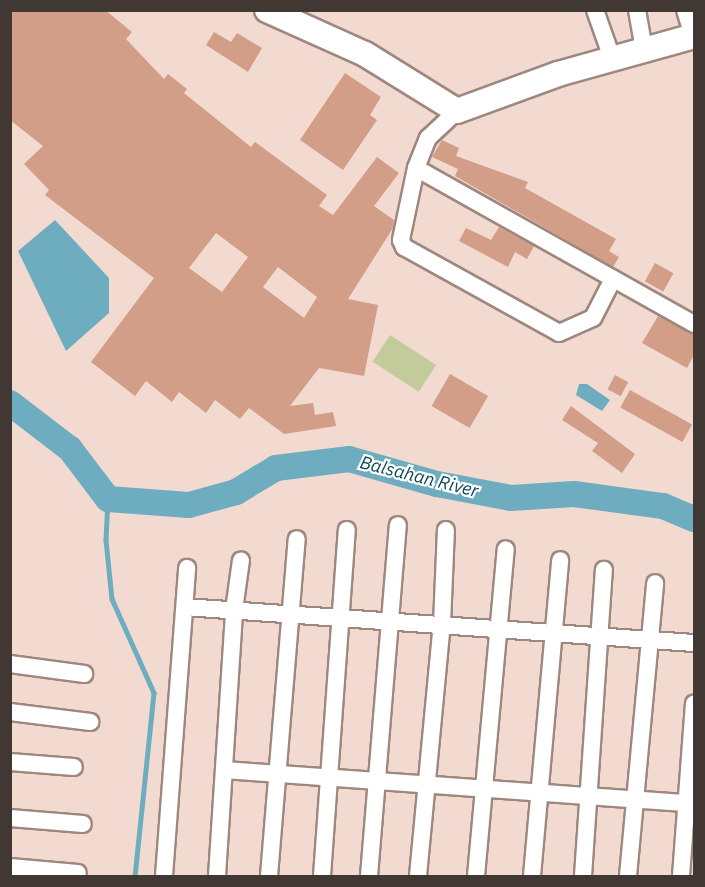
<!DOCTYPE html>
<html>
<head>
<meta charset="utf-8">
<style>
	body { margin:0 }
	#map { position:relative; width:705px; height:887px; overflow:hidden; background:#f3dad0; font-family:"IBM Plex Sans",sans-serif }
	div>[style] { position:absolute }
	.green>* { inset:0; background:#c3cb9a; transform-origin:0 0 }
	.water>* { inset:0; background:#6eadbf }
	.stream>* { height:4.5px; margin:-2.25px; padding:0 2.25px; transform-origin:2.25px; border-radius:2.25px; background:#6eadbf }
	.river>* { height:26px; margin:-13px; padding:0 13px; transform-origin:13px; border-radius:13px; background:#6eadbf }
	.building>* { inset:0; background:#d29e88; transform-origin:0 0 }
	.roads { filter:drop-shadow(2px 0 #9e877e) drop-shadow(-2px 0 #9e877e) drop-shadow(0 2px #9e877e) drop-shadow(0 -2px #9e877e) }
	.street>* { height:16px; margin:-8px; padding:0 8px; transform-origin:8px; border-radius:8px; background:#fff }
	.secondary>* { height:24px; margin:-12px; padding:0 12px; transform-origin:12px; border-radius:12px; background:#fff }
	span { translate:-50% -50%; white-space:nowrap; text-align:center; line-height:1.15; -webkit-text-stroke:4.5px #fff; paint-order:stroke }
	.water-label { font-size:18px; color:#104755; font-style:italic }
	.frame { position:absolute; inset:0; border:12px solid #413733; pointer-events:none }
</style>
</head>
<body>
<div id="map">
	<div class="green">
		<div style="left:390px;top:335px;width:55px;height:32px;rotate:33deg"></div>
	</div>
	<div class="water">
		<div style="clip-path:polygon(55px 220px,109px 278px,109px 313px,66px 351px,18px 251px)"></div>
		<div style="clip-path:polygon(579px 384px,587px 384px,610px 400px,602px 411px,576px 395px)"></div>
	</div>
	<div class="stream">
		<div style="left:108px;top:499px;width:41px;rotate:92.8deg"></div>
		<div style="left:106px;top:540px;width:59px;rotate:84.2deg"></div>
		<div style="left:112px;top:599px;width:103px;rotate:65.9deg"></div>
		<div style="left:154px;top:693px;width:184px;rotate:95.9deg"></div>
	</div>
	<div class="river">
		<div style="left:10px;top:403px;width:76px;rotate:37.5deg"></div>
		<div style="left:70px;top:449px;width:63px;rotate:52.8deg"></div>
		<div style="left:108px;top:499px;width:81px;rotate:4.2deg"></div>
		<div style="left:189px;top:505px;width:49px;rotate:-15.5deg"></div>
		<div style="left:236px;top:492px;width:47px;rotate:-31deg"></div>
		<div style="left:276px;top:468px;width:74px;rotate:-7deg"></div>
		<div style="left:349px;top:459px;width:91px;rotate:15.9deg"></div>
		<div style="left:437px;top:484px;width:75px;rotate:10.7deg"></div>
		<div style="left:511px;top:498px;width:63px;rotate:-3.6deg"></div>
		<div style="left:574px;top:494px;width:90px;rotate:7.7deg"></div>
		<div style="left:663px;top:506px;width:34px;rotate:23deg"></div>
	</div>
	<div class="building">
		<div style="clip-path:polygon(evenodd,10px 10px,105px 10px,132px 32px,126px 39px,164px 79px,168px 74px,187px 89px,184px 93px,251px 147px,255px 142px,327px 195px,319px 206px,333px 215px,377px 157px,399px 173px,374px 206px,394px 220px,393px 228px,348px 299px,378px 305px,364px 376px,319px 368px,290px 406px,313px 403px,315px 415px,333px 412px,336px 426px,284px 434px,249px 408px,240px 419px,215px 400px,206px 413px,179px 392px,172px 402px,146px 381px,135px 396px,91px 362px,154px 278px,45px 195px,49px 190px,24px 164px,43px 146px,10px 120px,10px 10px,216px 233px,248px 257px,222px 292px,189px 268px,216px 233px,10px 10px,278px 267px,317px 297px,304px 318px,263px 287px,278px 267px)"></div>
		<div style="clip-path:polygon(214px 32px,231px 42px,237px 33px,262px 48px,248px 72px,206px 45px)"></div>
		<div style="clip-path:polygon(345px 73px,381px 97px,370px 115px,377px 120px,343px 170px,300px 140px)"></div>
		<div style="clip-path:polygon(442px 140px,459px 148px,456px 156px,528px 182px,525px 188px,616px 239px,609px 251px,619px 257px,613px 267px,455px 176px,458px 169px,432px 157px)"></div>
		<div style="clip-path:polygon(499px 227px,534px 246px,527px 259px,515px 252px,508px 267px,459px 241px,466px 228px,491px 240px)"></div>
		<div style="left:655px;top:263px;width:21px;height:21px;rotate:29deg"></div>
		<div style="clip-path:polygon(658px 316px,694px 334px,694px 355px,687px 368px,642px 343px)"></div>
		<div style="left:450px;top:374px;width:44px;height:37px;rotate:30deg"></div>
		<div style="left:615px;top:375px;width:15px;height:16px;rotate:28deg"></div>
		<div style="left:630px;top:390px;width:71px;height:20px;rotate:29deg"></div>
		<div style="clip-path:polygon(571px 406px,635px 454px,622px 473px,592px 451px,598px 443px,562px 420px)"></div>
	</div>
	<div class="roads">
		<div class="street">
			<div style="left:595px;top:10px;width:51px;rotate:70.5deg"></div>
			<div style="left:637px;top:10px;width:39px;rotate:80deg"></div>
			<div style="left:685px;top:10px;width:28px;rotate:73deg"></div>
			<div style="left:457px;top:111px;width:40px;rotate:137deg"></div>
			<div style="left:428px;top:138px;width:32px;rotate:112deg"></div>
			<div style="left:416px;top:168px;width:74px;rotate:101.8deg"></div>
			<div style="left:401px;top:240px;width:8px;rotate:67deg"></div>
			<div style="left:404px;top:247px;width:177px;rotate:29deg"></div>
			<div style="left:559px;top:333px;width:37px;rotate:-24deg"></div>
			<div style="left:593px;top:318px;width:44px;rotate:-62.9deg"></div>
			<div style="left:416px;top:168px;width:319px;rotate:29.3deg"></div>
			<div style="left:185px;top:607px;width:510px;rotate:4.05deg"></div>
			<div style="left:10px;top:664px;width:75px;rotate:7.7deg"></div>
			<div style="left:10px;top:712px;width:81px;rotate:7.1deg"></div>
			<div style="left:10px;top:762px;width:64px;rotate:4.5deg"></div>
			<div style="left:225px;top:770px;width:470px;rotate:4.1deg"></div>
			<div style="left:10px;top:818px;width:73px;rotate:4.7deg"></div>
			<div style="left:10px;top:867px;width:68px;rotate:5deg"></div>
			<div style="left:164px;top:876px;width:309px;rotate:-85.7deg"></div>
			<div style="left:217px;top:876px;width:267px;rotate:-86.3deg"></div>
			<div style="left:234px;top:610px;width:50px;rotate:-82deg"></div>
			<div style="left:269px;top:876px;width:338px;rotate:-85.3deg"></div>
			<div style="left:322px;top:876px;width:347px;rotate:-85.9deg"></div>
			<div style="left:369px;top:876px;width:352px;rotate:-85.3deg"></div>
			<div style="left:418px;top:876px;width:253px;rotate:-84.6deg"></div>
			<div style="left:442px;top:624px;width:94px;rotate:-87.6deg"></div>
			<div style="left:476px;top:876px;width:328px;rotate:-84.8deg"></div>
			<div style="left:532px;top:876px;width:317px;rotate:-84.9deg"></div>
			<div style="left:583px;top:876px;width:307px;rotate:-86.1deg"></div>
			<div style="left:628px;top:876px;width:294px;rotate:-84.7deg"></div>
			<div style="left:681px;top:876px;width:173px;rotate:-85.7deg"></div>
		</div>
		<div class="secondary">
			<div style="left:267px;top:10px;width:107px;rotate:24.2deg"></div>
			<div style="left:365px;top:54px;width:108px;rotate:31.8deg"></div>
			<div style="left:457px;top:111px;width:108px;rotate:-20.1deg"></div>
			<div style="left:558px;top:74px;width:141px;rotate:-15.6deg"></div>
		</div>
	</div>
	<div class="water-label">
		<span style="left:419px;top:477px;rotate:14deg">Balsahan River</span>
	</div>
	<div class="frame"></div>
</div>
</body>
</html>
